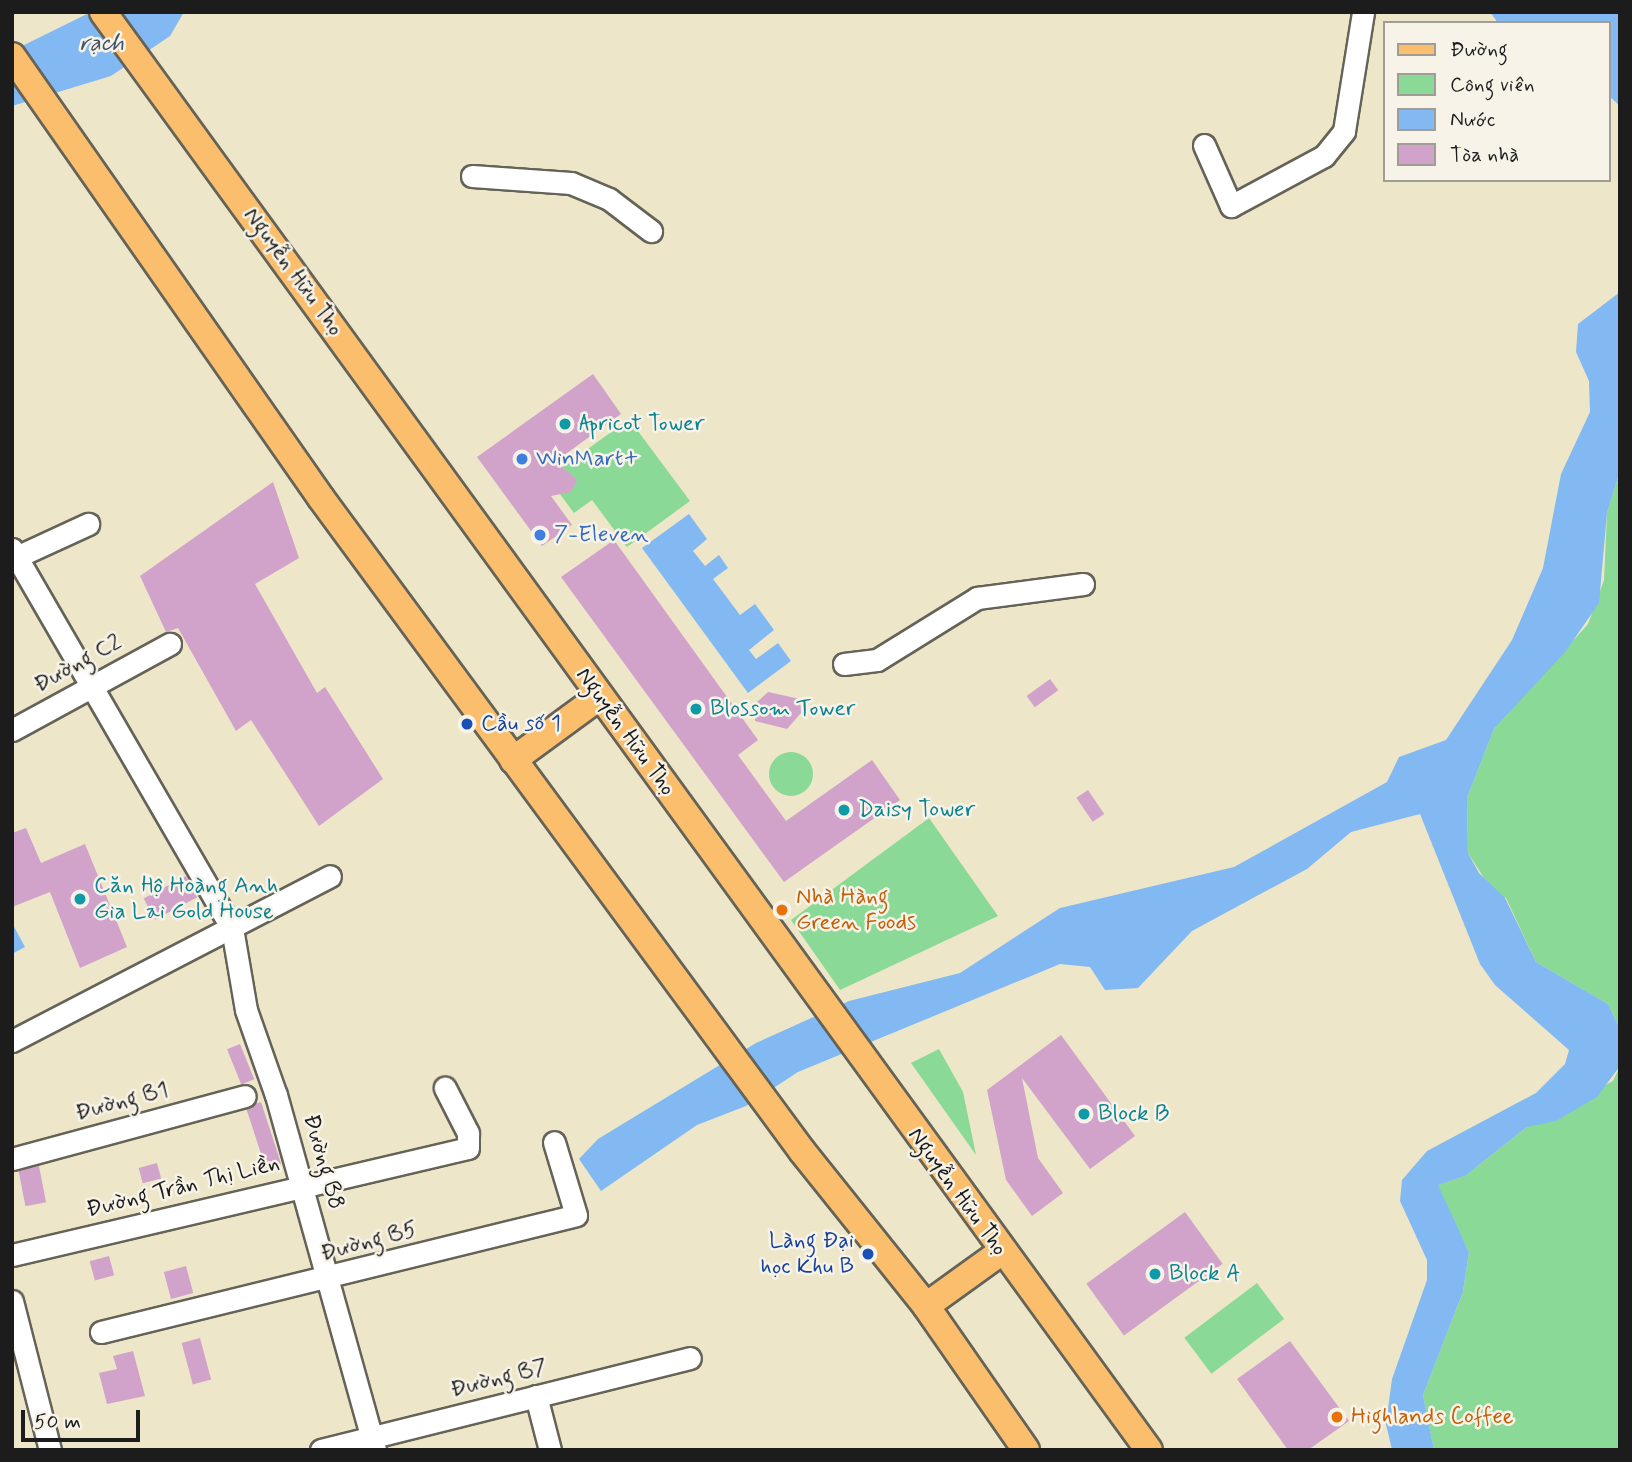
<!DOCTYPE html>
<html>
<head>
<meta charset="utf-8">
<style>
	body { margin:0 }
	#map { position:relative; width:1632px; height:1462px; overflow:hidden; background:#ede6c8; font-family:Mynerve,sans-serif }
	div>[style] { position:absolute }
	.green>* { inset:0; background:#8bd996; transform-origin:0 0 }
	.round { border-radius:50% }
	.water>* { inset:0; background:#83b9f2 }
	.building>* { inset:0; background:#d1a3ca; transform-origin:0 0 }
	.roads { filter:drop-shadow(2px 0 #656358) drop-shadow(-2px 0 #656358) drop-shadow(0 2px #656358) drop-shadow(0 -2px #656358) }
	.minor>* { height:21px; margin:-10.5px; padding:0 10.5px; transform-origin:10.5px; border-radius:10.5px; background:#fff }
	.major>* { height:26px; margin:-13px; padding:0 13px; transform-origin:13px; border-radius:13px; background:#fabe6d }
	.dots>* { width:19px; height:19px; translate:-50% -50%; box-sizing:border-box; border:4px solid #f7f3e8; border-radius:50% }
	span { translate:-50% -50%; white-space:nowrap; text-align:center; line-height:1.15; -webkit-text-stroke:5px #f7f3e8; paint-order:stroke }
	.street-label { font-size:23px; color:#1c1c1c }
	.culture-label { font-size:23px; color:#0d838f }
	.left { translate:0 -50%; text-align:left }
	.shop-label { font-size:23px; color:#366cbe }
	.transit-label { font-size:23px; color:#164399 }
	.right { translate:-100% -50%; text-align:right }
	.food-label { font-size:23px; color:#c56008 }
	.water-label { font-size:24px; color:#405367; font-style:italic }
	.frame { position:absolute; inset:0; border:14px solid #1c1c1c; pointer-events:none }
	.legend { position:absolute; left:1383px; top:21px; width:228px; height:161px; box-sizing:border-box; background:#f7f3e8; border:2px solid #9f9d96; margin:0; padding:9px 12px; list-style:none; font-size:21px; color:#1c1c1c }
	.legend li { display:flex; align-items:center; gap:14px; height:35px }
	.legend b { width:35px; border:2px solid #9f9d96 }
	.scale { position:absolute; left:21px; top:1410px; width:119px; height:32px; box-sizing:border-box; border:4px solid #1c1c1c; border-top:0; padding-left:9px; font-size:21px; line-height:24px; white-space:nowrap; color:#1c1c1c; -webkit-text-stroke:5px #f7f3e8; paint-order:stroke }
</style>
</head>
<body>
<div id="map">
	<div class="green">
		<div style="clip-path:polygon(629px 419px,690px 501px,627px 547px,592px 500px,574px 513px,548px 478px)"></div>
		<div style="clip-path:polygon(1620px 471px,1620px 1029px,1608px 1004px,1536px 962px,1506px 898px,1495px 895px,1468px 853px,1467px 798px,1494px 729px,1588px 624px,1604px 580px,1607px 513px)"></div>
		<div class="round" style="left:769px;top:752px;width:44px;height:44px"></div>
		<div style="clip-path:polygon(929px 818px,998px 916px,840px 990px,791px 920px)"></div>
		<div style="clip-path:polygon(939px 1049px,963px 1092px,976px 1155px,911px 1063px)"></div>
		<div style="clip-path:polygon(1620px 1066px,1620px 1450px,1434px 1450px,1423px 1395px,1463px 1292px,1469px 1252px,1437px 1185px,1465px 1176px,1527px 1127px,1613px 1081px)"></div>
		<div style="left:1257px;top:1283px;width:45px;height:91px;rotate:53deg"></div>
	</div>
	<div class="water">
		<div style="clip-path:polygon(91px 12px,184px 12px,170px 36px,111px 76px,12px 106px,12px 51px)"></div>
		<div style="clip-path:polygon(1490px 12px,1620px 12px,1620px 106px,1609px 96px,1609px 23px,1498px 23px)"></div>
		<div style="clip-path:polygon(1620px 292px,1620px 471px,1607px 513px,1599px 603px,1566px 651px,1494px 729px,1467px 798px,1468px 853px,1479px 873px,1505px 898px,1536px 962px,1608px 1004px,1620px 1029px,1620px 1066px,1597px 1097px,1556px 1121px,1527px 1127px,1465px 1176px,1438px 1185px,1469px 1252px,1463px 1292px,1423px 1395px,1434px 1450px,1392px 1450px,1386px 1424px,1392px 1379px,1427px 1280px,1427px 1260px,1400px 1201px,1402px 1180px,1427px 1151px,1536px 1093px,1565px 1064px,1569px 1050px,1495px 985px,1480px 964px,1420px 814px,1351px 832px,1307px 869px,1192px 931px,1138px 988px,1105px 990px,1090px 967px,1060px 964px,798px 1072px,746px 1106px,697px 1125px,601px 1191px,579px 1159px,598px 1139px,756px 1043px,849px 1001px,960px 973px,1060px 908px,1234px 867px,1387px 782px,1399px 757px,1446px 740px,1512px 640px,1543px 568px,1561px 474px,1590px 412px,1589px 381px,1576px 352px,1578px 324px)"></div>
		<div style="clip-path:polygon(689px 514px,707px 539px,693px 551px,705px 566px,719px 555px,728px 568px,713px 579px,740px 615px,755px 604px,774px 630px,749px 650px,756px 659px,778px 643px,791px 661px,748px 693px,642px 548px)"></div>
		<div style="clip-path:polygon(12px 923px,25px 947px,12px 954px)"></div>
	</div>
	<div class="building">
		<div style="clip-path:polygon(593px 374px,621px 414px,556px 461px,577px 480px,571px 492px,551px 496px,572px 525px,542px 546px,477px 457px)"></div>
		<div style="clip-path:polygon(273px 482px,299px 558px,255px 584px,317px 693px,325px 687px,383px 779px,319px 826px,251px 720px,236px 731px,178px 628px,166px 632px,140px 576px)"></div>
		<div style="clip-path:polygon(614px 540px,758px 740px,738px 755px,786px 821px,872px 760px,900px 800px,784px 882px,561px 577px)"></div>
		<div style="left:1050px;top:679px;width:14px;height:29px;rotate:54deg"></div>
		<div style="clip-path:polygon(768px 692px,800px 699px,801px 713px,787px 729px,755px 721px,757px 702px)"></div>
		<div style="left:1088px;top:790px;width:29px;height:14px;rotate:56deg"></div>
		<div style="clip-path:polygon(26px 828px,41px 863px,85px 844px,127px 947px,80px 968px,50px 892px,12px 907px,12px 833px)"></div>
		<div style="left:186px;top:876px;width:24px;height:48px;rotate:62deg"></div>
		<div style="clip-path:polygon(1061px 1035px,1135px 1136px,1090px 1169px,1022px 1078px,1038px 1158px,1063px 1193px,1032px 1216px,1006px 1180px,987px 1090px)"></div>
		<div style="left:240px;top:1044px;width:38px;height:14px;rotate:68deg"></div>
		<div style="left:261px;top:1102px;width:65px;height:16px;rotate:72deg"></div>
		<div style="left:157px;top:1163px;width:16px;height:19px;rotate:75deg"></div>
		<div style="left:39px;top:1166px;width:37px;height:21px;rotate:79deg"></div>
		<div style="left:1185px;top:1212px;width:64px;height:122px;rotate:54deg"></div>
		<div style="left:109px;top:1256px;width:20px;height:20px;rotate:75deg"></div>
		<div style="left:186px;top:1266px;width:28px;height:23px;rotate:75deg"></div>
		<div style="left:200px;top:1338px;width:43px;height:19px;rotate:75deg"></div>
		<div style="clip-path:polygon(1290px 1341px,1349px 1421px,1308px 1450px,1288px 1450px,1237px 1379px)"></div>
		<div style="clip-path:polygon(133px 1351px,145px 1396px,107px 1404px,99px 1373px,117px 1369px,113px 1356px)"></div>
	</div>
	<div class="roads">
		<div class="minor">
			<div style="left:1204px;top:145px;width:67px;rotate:66.1deg"></div>
			<div style="left:1231px;top:206px;width:106px;rotate:-28.3deg"></div>
			<div style="left:1324px;top:156px;width:32px;rotate:-51deg"></div>
			<div style="left:1344px;top:131px;width:121px;rotate:-80.9deg"></div>
			<div style="left:472px;top:176px;width:99px;rotate:4deg"></div>
			<div style="left:571px;top:183px;width:41px;rotate:22.8deg"></div>
			<div style="left:609px;top:199px;width:53px;rotate:37.3deg"></div>
			<div style="left:12px;top:549px;width:438px;rotate:59.9deg"></div>
			<div style="left:232px;top:928px;width:83px;rotate:80.3deg"></div>
			<div style="left:246px;top:1010px;width:90px;rotate:70.6deg"></div>
			<div style="left:276px;top:1095px;width:369px;rotate:74.4deg"></div>
			<div style="left:12px;top:559px;width:84px;rotate:-24.7deg"></div>
			<div style="left:844px;top:664px;width:33px;rotate:-7deg"></div>
			<div style="left:877px;top:660px;width:118px;rotate:-31.8deg"></div>
			<div style="left:977px;top:598px;width:107px;rotate:-7.5deg"></div>
			<div style="left:12px;top:730px;width:180px;rotate:-28.6deg"></div>
			<div style="left:12px;top:1041px;width:358px;rotate:-27.4deg"></div>
			<div style="left:12px;top:1159px;width:241px;rotate:-15.1deg"></div>
			<div style="left:12px;top:1255px;width:468px;rotate:-13.2deg"></div>
			<div style="left:468px;top:1148px;width:15px;rotate:-90deg"></div>
			<div style="left:468px;top:1133px;width:51px;rotate:-117.1deg"></div>
			<div style="left:12px;top:1301px;width:154px;rotate:75.7deg"></div>
			<div style="left:101px;top:1332px;width:489px;rotate:-13.8deg"></div>
			<div style="left:576px;top:1215px;width:76px;rotate:-106.8deg"></div>
			<div style="left:536px;top:1396px;width:56px;rotate:75.5deg"></div>
			<div style="left:321px;top:1450px;width:380px;rotate:-14deg"></div>
		</div>
		<div class="major">
			<div style="left:103px;top:12px;width:1778px;rotate:53.97deg"></div>
			<div style="left:12px;top:56px;width:539px;rotate:55.04deg"></div>
			<div style="left:321px;top:498px;width:811px;rotate:53.62deg"></div>
			<div style="left:802px;top:1151px;width:198px;rotate:51.3deg"></div>
			<div style="left:926px;top:1306px;width:175px;rotate:55.2deg"></div>
			<div style="left:513px;top:760px;width:107px;rotate:-36.2deg"></div>
			<div style="left:926px;top:1306px;width:92px;rotate:-35.8deg"></div>
		</div>
	</div>
	<div class="dots">
		<div style="left:565px;top:424px;background:#0f9aa8"></div>
		<div style="left:522px;top:459px;background:#3f7fe0"></div>
		<div style="left:540px;top:535px;background:#3f7fe0"></div>
		<div style="left:696px;top:709px;background:#0f9aa8"></div>
		<div style="left:467px;top:724px;background:#1a4fb4"></div>
		<div style="left:844px;top:810px;background:#0f9aa8"></div>
		<div style="left:80px;top:899px;background:#0f9aa8"></div>
		<div style="left:782px;top:910px;background:#e8710a"></div>
		<div style="left:1084px;top:1114px;background:#0f9aa8"></div>
		<div style="left:868px;top:1254px;background:#1a4fb4"></div>
		<div style="left:1155px;top:1274px;background:#0f9aa8"></div>
		<div style="left:1337px;top:1417px;background:#e8710a"></div>
	</div>
	<div class="street-label">
		<span style="left:293px;top:272px;rotate:54deg">Nguyễn Hữu Thọ</span>
		<span style="left:78px;top:664px;rotate:-29deg">Đường C2</span>
		<span style="left:625px;top:732px;rotate:54deg">Nguyễn Hữu Thọ</span>
		<span style="left:122px;top:1102px;rotate:-15deg">Đường B1</span>
		<span style="left:323px;top:1162px;rotate:74deg">Đường B8</span>
		<span style="left:183px;top:1187px;rotate:-14deg">Đường Trần Thị Liền</span>
		<span style="left:957px;top:1192px;rotate:54deg">Nguyễn Hữu Thọ</span>
		<span style="left:369px;top:1242px;rotate:-15deg">Đường B5</span>
		<span style="left:499px;top:1379px;rotate:-14deg">Đường B7</span>
	</div>
	<div class="culture-label">
		<span class="left" style="left:579px;top:424px">Apricot Tower</span>
		<span class="left" style="left:710px;top:709px">Blossom Tower</span>
		<span class="left" style="left:858px;top:810px">Daisy Tower</span>
		<span class="left" style="left:94px;top:899px">Căn Hộ Hoàng Anh<br>Gia Lai Gold House</span>
		<span class="left" style="left:1098px;top:1114px">Block B</span>
		<span class="left" style="left:1169px;top:1274px">Block A</span>
	</div>
	<div class="shop-label">
		<span class="left" style="left:536px;top:459px">WinMart+</span>
		<span class="left" style="left:554px;top:535px">7-Eleven</span>
	</div>
	<div class="transit-label">
		<span class="left" style="left:481px;top:724px">Cầu số 1</span>
		<span class="right" style="left:854px;top:1254px">Làng Đại<br>học Khu B</span>
	</div>
	<div class="food-label">
		<span class="left" style="left:796px;top:910px">Nhà Hàng<br>Green Foods</span>
		<span class="left" style="left:1351px;top:1417px">Highlands Coffee</span>
	</div>
	<div class="water-label">
		<span style="left:102px;top:44px">rạch</span>
	</div>
	<div class="frame"></div>
	<ul class="legend">
	<li><b style="height:9px;background:#fabe6d"></b>Đường</li>
	<li><b style="height:19px;background:#8bd996"></b>Công viên</li>
	<li><b style="height:19px;background:#83b9f2"></b>Nước</li>
	<li><b style="height:19px;background:#d1a3ca"></b>Tòa nhà</li>
	</ul>
	<div class="scale">50 m</div>
</div>
</body>
</html>
